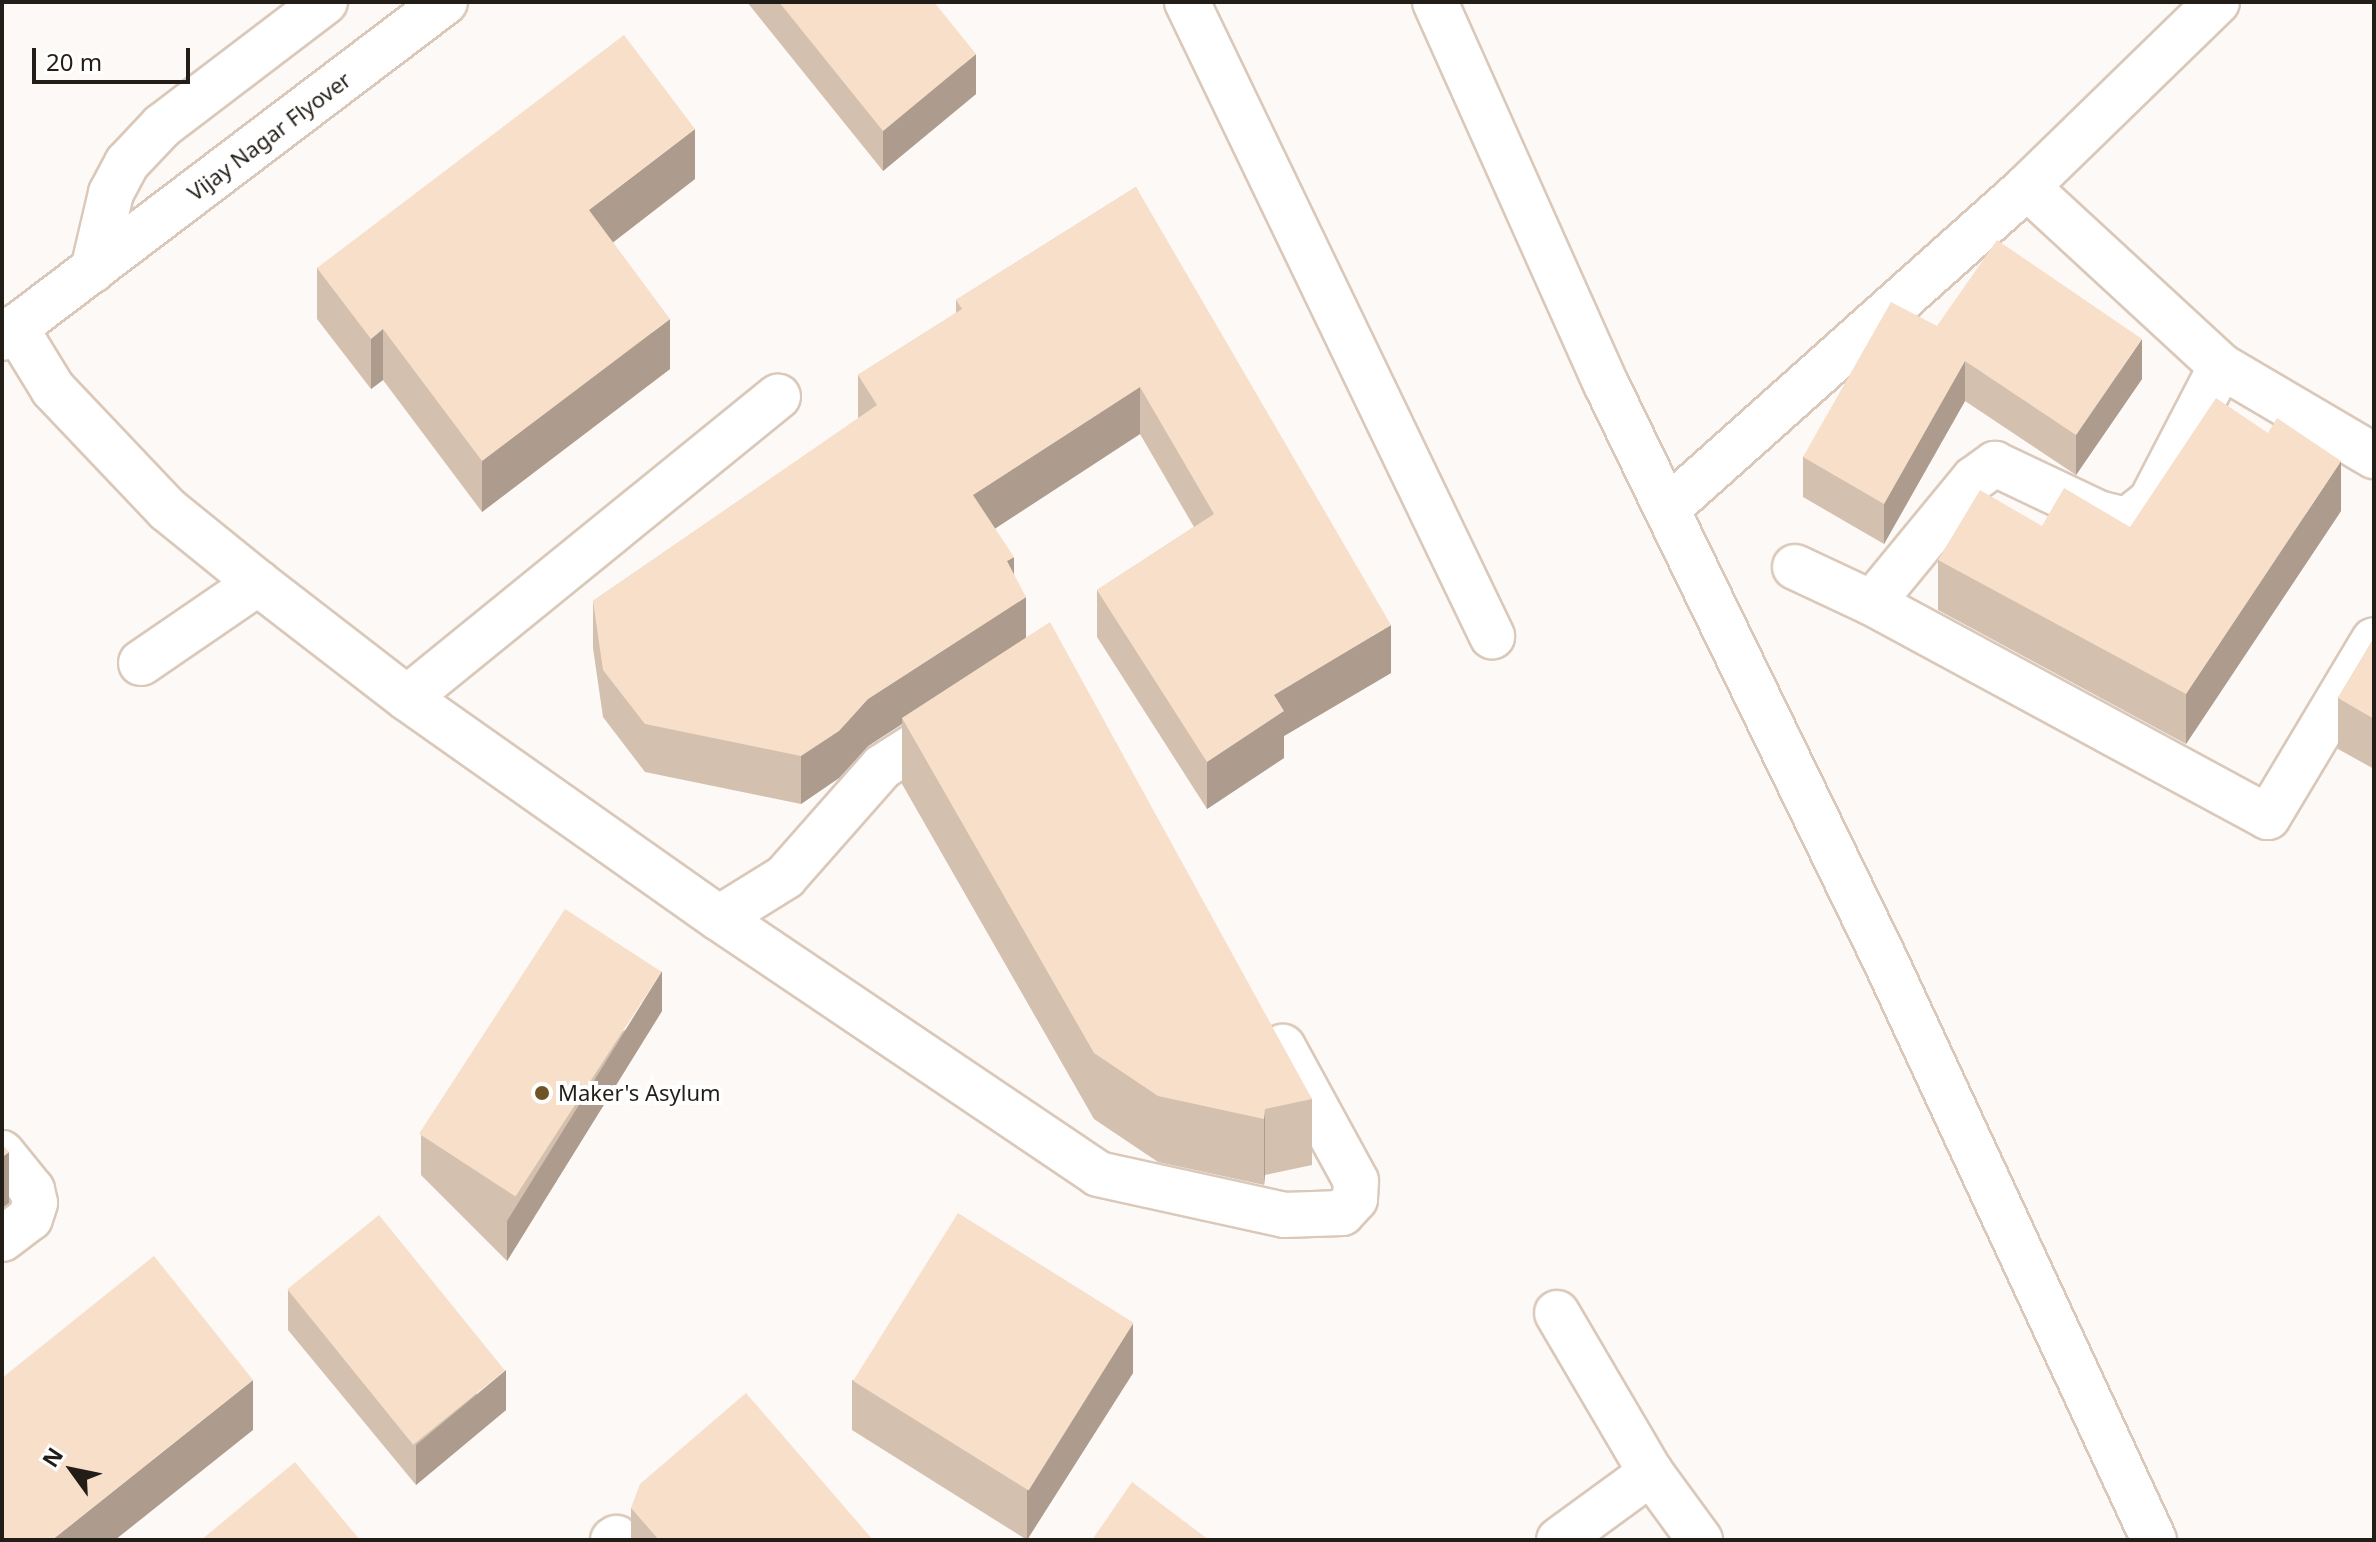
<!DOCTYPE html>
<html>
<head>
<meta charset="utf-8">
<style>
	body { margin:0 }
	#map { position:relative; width:2376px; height:1542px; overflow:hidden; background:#fdf9f6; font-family:"Noto Sans",sans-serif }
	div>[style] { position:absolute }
	.roads { filter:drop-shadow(2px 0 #dac9ba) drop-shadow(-2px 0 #dac9ba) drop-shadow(0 2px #dac9ba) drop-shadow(0 -2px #dac9ba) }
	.minor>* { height:44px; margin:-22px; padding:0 22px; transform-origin:22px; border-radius:22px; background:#fff }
	.major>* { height:44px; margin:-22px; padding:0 22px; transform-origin:22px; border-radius:22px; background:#fff }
	.wall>* { inset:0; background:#d4c0ae }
	.shaded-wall>* { inset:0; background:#ad9c8d }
	.building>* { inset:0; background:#f7dfca; transform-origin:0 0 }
	.dots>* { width:22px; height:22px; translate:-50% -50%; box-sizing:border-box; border:4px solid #fff; border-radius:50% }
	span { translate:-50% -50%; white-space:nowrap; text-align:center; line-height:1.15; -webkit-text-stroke:8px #fff; paint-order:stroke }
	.street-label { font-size:22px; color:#231d17 }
	.poi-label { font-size:22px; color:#231d17 }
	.left { translate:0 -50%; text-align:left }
	.frame { position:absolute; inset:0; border:4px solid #231d17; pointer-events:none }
	.north { position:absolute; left:32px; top:1430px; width:80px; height:80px; -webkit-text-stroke:6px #fff; paint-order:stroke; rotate:303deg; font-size:22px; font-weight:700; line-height:32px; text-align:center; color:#231d17 }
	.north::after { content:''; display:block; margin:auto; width:28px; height:36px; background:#231d17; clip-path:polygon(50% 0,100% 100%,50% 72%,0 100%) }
	.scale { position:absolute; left:32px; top:48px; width:158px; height:36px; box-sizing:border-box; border:4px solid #231d17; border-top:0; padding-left:10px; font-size:24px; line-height:28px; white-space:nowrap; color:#231d17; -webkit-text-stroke:6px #fff; paint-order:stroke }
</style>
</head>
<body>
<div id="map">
	<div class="roads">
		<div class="minor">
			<div style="left:1187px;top:2px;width:704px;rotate:64.31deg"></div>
			<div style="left:1435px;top:2px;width:421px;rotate:65.9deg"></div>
			<div style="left:1607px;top:386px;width:642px;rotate:64.15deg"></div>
			<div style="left:1887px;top:964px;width:635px;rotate:65.13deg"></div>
			<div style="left:2217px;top:2px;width:265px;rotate:135.8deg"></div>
			<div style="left:2027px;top:187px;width:264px;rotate:42.7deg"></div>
			<div style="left:2221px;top:366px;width:178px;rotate:30.5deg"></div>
			<div style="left:93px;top:270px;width:79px;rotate:-76.8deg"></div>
			<div style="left:111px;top:193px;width:34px;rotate:-62deg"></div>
			<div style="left:127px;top:163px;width:51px;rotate:-46.6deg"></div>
			<div style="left:162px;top:126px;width:205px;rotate:-37.3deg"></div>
			<div style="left:15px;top:327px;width:73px;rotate:58.5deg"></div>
			<div style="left:53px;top:389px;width:167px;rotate:46.5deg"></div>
			<div style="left:168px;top:510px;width:116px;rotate:39deg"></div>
			<div style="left:258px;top:583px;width:188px;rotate:37.7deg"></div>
			<div style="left:407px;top:698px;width:382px;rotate:35.2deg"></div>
			<div style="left:719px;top:918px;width:457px;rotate:34deg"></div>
			<div style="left:1098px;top:1174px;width:190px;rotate:12.4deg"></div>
			<div style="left:1284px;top:1215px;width:58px;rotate:-2deg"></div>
			<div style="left:1342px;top:1213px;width:19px;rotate:-47deg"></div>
			<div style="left:1355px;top:1199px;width:18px;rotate:-87deg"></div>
			<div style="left:1356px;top:1181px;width:153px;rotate:-118.6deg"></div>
			<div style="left:1667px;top:509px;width:483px;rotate:-41.8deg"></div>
			<div style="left:1795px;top:567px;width:85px;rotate:25.1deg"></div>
			<div style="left:1872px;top:603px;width:450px;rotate:28.4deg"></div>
			<div style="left:2268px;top:817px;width:206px;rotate:-59.1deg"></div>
			<div style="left:1872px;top:603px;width:161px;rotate:-50.6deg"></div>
			<div style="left:1974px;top:479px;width:26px;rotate:-36deg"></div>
			<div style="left:1995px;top:464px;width:114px;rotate:25.4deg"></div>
			<div style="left:2098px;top:513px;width:30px;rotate:14deg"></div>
			<div style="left:2127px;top:520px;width:31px;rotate:-38deg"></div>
			<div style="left:2151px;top:501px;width:152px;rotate:-62.6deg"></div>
			<div style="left:141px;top:663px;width:142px;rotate:-34.4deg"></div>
			<div style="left:407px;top:698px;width:478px;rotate:-39.1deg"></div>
			<div style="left:719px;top:918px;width:78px;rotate:-31.8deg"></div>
			<div style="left:785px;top:877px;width:147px;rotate:-48.6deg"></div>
			<div style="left:882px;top:767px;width:83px;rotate:-32.7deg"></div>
			<div style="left:2px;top:1153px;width:48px;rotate:51deg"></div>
			<div style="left:32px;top:1190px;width:13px;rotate:77deg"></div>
			<div style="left:35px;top:1203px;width:16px;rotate:108deg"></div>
			<div style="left:30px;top:1218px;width:35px;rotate:143deg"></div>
			<div style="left:1557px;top:1313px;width:186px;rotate:59.6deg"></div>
			<div style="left:1651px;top:1473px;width:83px;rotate:53.8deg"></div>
			<div style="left:613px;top:1540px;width:4px;rotate:-34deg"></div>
			<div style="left:1559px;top:1540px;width:114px;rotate:-36.1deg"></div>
		</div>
		<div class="major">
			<div style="left:2px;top:338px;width:556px;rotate:-37.18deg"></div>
		</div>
	</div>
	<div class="wall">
		<div style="clip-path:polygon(747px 2px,934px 2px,976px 94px,883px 171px)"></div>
		<div style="clip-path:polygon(695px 179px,613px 242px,670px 369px,482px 512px,383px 380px,371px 389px,317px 319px,317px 268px)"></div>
		<div style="clip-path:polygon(1136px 187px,1391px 673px,1284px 736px,1284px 758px,1207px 809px,1097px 637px,1097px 590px,1194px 527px,1140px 434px,995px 528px,1014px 574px,1026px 638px,1312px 1099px,1312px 1165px,1265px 1175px,1264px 1185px,1158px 1162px,1094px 1119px,902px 784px,902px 724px,868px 746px,839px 778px,801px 804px,645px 772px,603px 717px,593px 648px,593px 601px,858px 419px,858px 375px,956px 313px,956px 300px)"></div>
		<div style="clip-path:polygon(1937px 326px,2142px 379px,2076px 475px,1965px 401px,1884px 544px,1803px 497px,1803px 457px)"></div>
		<div style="clip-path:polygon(2341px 511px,2186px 744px,1938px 610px,1938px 560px,2042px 526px,2130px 527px)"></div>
		<div style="clip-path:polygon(2374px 638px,2374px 769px,2338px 749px,2338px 698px)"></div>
		<div style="clip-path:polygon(662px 1011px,507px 1261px,421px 1175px,421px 1135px)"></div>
		<div style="clip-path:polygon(288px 1290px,506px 1410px,416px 1485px,288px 1330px)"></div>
		<div style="clip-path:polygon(1133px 1373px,1027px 1540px,852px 1430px,852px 1380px)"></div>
		<div style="clip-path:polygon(631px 1508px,873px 1540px,631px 1540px)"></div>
	</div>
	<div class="shaded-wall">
		<div style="clip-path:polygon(976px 54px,976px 94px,883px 171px,883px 131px)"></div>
		<div style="clip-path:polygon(695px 129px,695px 179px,589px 261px,589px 210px)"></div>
		<div style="clip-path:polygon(670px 319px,670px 369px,482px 512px,482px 461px)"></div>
		<div style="clip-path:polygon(383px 329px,383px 380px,371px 389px,371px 339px)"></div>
		<div style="clip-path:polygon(2142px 339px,2142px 379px,2076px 475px,2076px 435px)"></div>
		<div style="clip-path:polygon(1965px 361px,1965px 401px,1884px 544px,1884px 504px)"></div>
		<div style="clip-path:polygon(1140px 387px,1140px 434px,973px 543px,973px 495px)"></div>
		<div style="clip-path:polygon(2341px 461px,2341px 511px,2186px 744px,2186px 694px)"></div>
		<div style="clip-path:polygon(1014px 557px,1014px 604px,1007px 561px)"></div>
		<div style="clip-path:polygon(1026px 597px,1026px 644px,902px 718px,902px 724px,868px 746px,839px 778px,801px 804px,801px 756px,868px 699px)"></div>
		<div style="clip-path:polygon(1391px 625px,1391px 673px,1284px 736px,1284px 758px,1207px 809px,1207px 762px,1274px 695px)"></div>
		<div style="clip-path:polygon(662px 971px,662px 1011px,507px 1261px,507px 1221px)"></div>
		<div style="clip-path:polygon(1265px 1109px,1265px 1175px,1264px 1185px,1264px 1119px)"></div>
		<div style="clip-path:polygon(9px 1152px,9px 1203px,2px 1208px,2px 1157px)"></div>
		<div style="clip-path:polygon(1133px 1323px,1133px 1373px,1027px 1540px,1027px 1490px)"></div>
		<div style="clip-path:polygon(506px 1370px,506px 1410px,416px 1485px,416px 1445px)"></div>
		<div style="clip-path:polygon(253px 1380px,253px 1430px,115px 1540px,52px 1540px)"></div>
	</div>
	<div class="building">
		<div style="clip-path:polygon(779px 2px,934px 2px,976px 54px,883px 131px)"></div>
		<div style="clip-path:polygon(624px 35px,695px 129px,589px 210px,670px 319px,482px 461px,383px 329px,371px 339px,317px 268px)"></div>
		<div style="clip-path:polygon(1136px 187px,1391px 625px,1274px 695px,1284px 711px,1207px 762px,1097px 590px,1214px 514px,1140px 387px,973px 495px,1014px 557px,1007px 561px,1026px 597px,868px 699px,839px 731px,801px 756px,645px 724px,603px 670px,593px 601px,877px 405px,858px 375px,962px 309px,956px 300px)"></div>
		<div style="clip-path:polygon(1997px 240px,2142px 339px,2076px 435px,1965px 361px,1884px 504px,1803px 457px,1891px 302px,1937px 326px)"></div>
		<div style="clip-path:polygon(2216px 398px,2268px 433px,2277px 418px,2341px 461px,2186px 694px,1938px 560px,1980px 490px,2042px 526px,2064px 488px,2130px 527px)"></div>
		<div style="clip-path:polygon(1050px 622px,1312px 1099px,1265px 1109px,1264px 1119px,1158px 1096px,1094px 1053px,902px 718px)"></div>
		<div style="clip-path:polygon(2374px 638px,2374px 719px,2338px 698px)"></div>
		<div style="left:565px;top:909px;width:115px;height:268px;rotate:33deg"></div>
		<div style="clip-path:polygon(2px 1144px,9px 1152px,2px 1157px)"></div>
		<div style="left:958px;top:1213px;width:207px;height:198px;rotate:32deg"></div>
		<div style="left:379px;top:1215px;width:200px;height:118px;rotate:51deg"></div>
		<div style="clip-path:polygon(154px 1256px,253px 1380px,52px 1540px,2px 1540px,2px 1378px)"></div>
		<div style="clip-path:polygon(746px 1393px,873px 1540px,659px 1540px,631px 1508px,640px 1484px)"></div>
		<div style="clip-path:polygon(295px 1462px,360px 1540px,201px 1540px)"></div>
		<div style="clip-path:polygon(1132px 1482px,1209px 1540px,1092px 1540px)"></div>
	</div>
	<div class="dots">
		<div style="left:542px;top:1093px;background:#6f5426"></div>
	</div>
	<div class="street-label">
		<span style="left:269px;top:136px;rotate:-37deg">Vijay Nagar Flyover</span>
	</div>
	<div class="poi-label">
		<span class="left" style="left:558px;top:1093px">Maker's Asylum</span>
	</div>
	<div class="frame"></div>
	<div class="north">N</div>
	<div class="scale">20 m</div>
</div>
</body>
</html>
